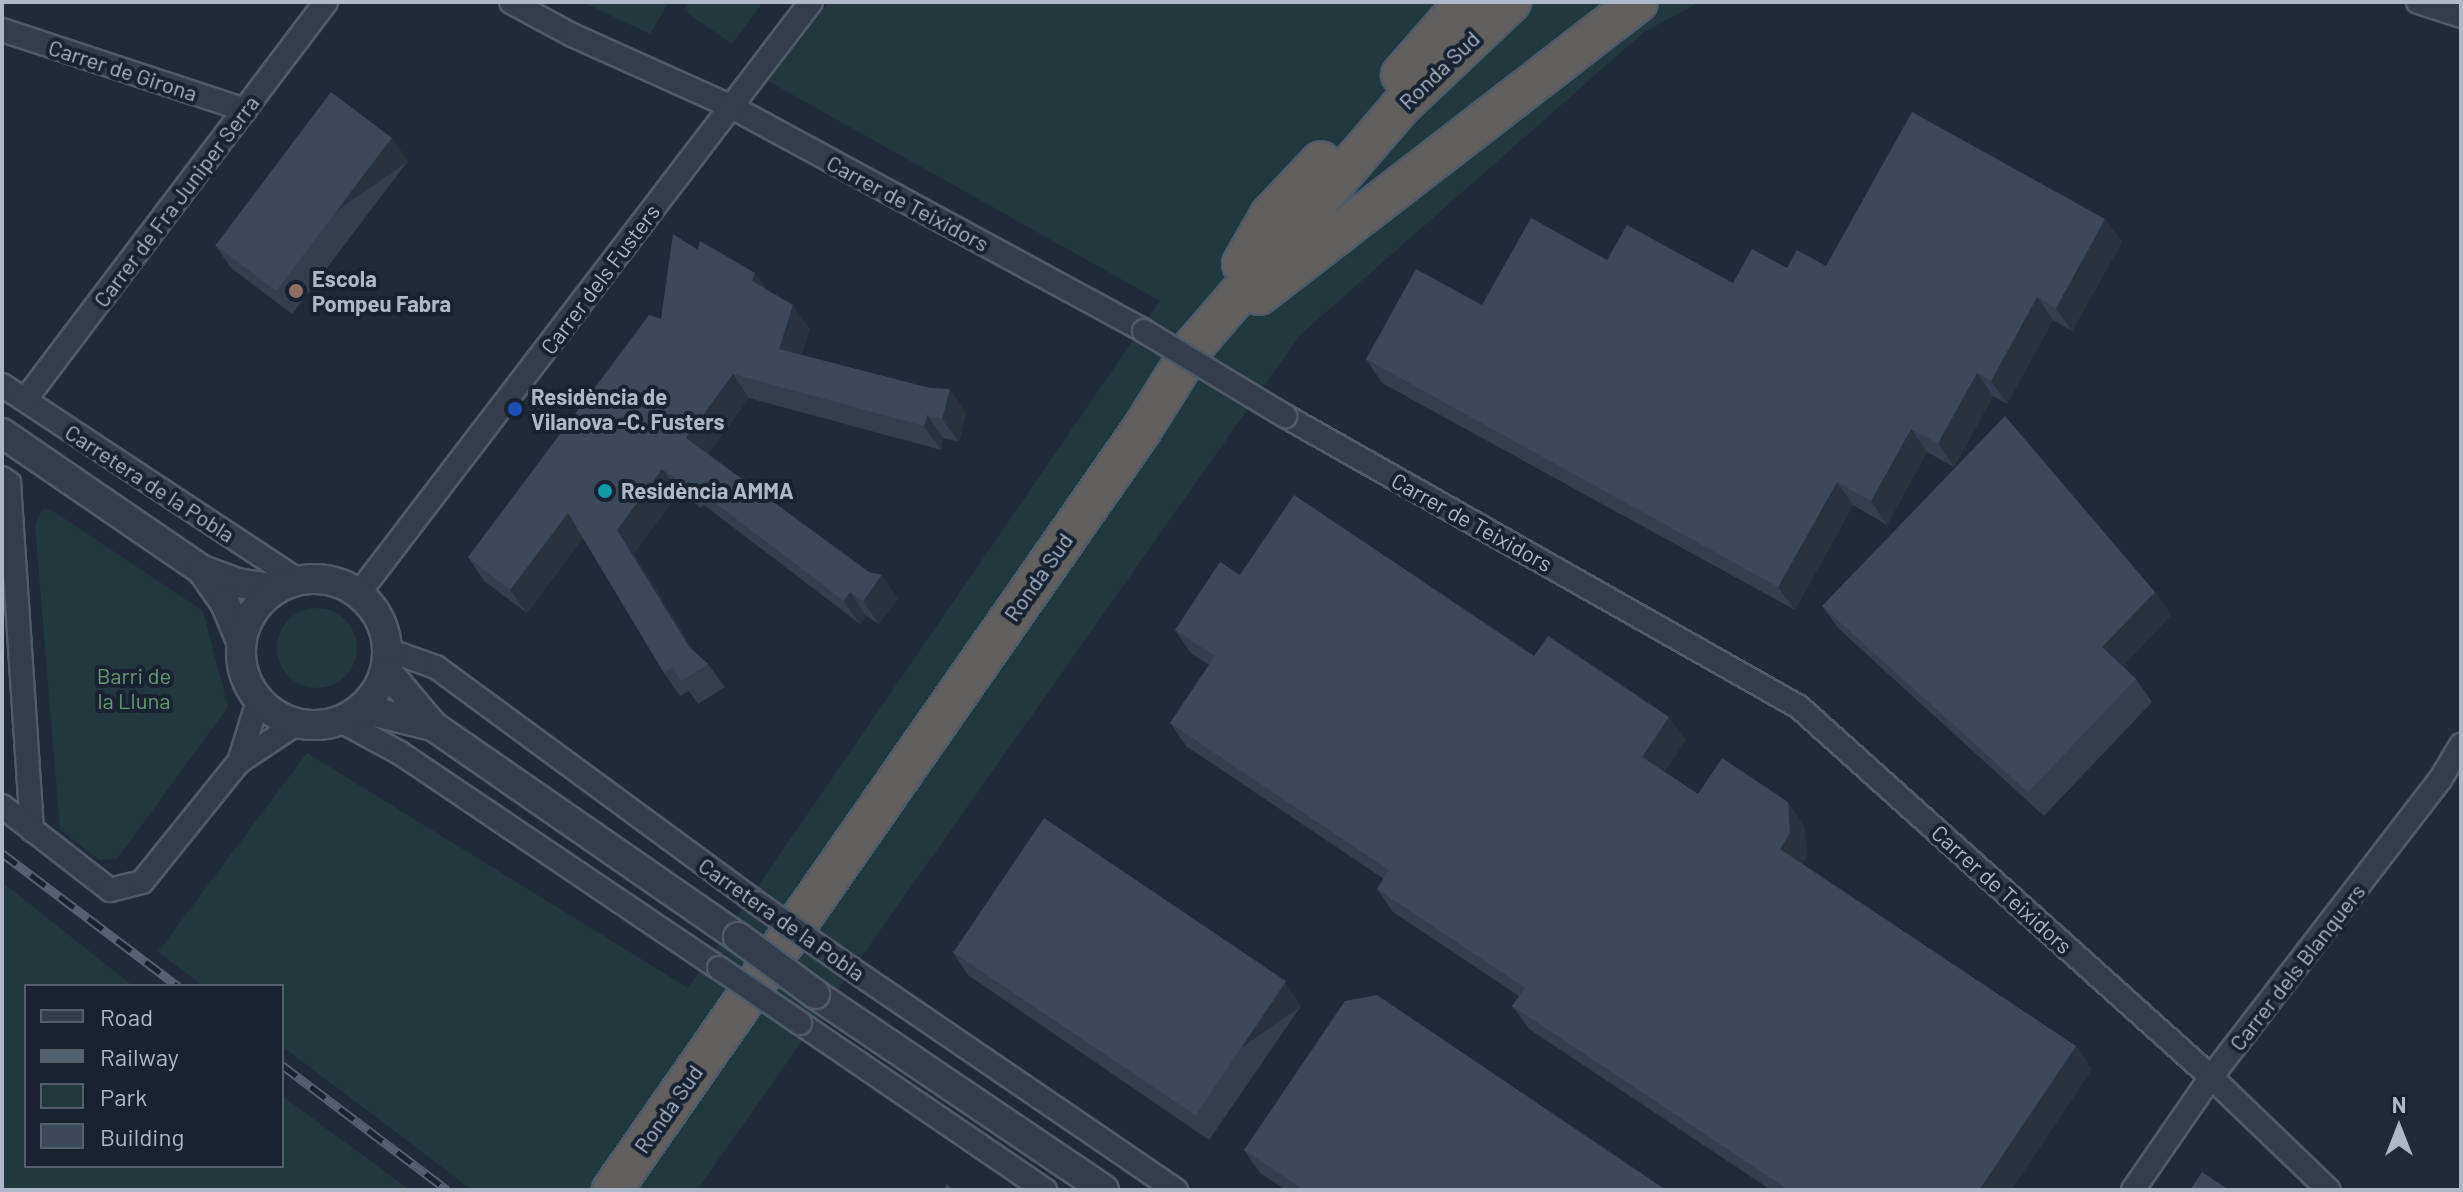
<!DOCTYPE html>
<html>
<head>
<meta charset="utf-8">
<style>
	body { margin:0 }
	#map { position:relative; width:2463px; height:1192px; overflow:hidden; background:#1f2b3b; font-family:Barlow,sans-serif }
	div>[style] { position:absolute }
	.green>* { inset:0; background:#21393c }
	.round { border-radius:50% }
	.roads { filter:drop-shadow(2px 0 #505b69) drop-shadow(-2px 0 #505b69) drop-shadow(0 2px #505b69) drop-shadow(0 -2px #505b69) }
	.minor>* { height:22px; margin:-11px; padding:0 11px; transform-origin:11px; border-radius:11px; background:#333d4b }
	.tertiary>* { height:28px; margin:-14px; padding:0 14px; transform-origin:14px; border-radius:14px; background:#333d4b }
	.tertiary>.ring { margin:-14px; padding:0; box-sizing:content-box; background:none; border:28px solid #333d4b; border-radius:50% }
	.trunk>* { height:38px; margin:-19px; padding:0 19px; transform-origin:19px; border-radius:19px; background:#62605e }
	.rail>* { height:9px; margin-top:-4.5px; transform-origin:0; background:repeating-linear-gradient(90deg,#182230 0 18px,#546173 0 36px); box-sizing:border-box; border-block:2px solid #546173 }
	.bridges { filter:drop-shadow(2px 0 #505b69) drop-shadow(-2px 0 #505b69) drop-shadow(0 2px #505b69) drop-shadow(0 -2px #505b69) }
	.minor-bridge>* { height:22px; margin:-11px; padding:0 11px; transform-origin:11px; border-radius:11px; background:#333d4b }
	.tertiary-bridge>* { height:28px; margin:-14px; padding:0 14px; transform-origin:14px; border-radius:14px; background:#333d4b }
	.wall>* { inset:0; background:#333f4e }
	.shaded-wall>* { inset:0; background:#293340; transform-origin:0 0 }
	.building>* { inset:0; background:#3b495b; transform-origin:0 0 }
	.dots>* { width:22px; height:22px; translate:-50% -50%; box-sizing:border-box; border:4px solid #182230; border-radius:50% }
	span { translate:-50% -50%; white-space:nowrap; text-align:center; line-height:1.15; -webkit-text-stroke:8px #182230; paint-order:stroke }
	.street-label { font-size:22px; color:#adb8c8 }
	.poi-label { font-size:22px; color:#adb8c8; font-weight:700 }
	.left { translate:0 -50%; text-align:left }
	.park-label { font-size:22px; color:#639b6f }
	.frame { position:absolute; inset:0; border:4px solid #adb8c8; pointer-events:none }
	.legend { position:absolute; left:24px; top:984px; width:260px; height:184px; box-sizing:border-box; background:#182230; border:2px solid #545e6d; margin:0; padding:10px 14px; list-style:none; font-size:24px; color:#adb8c8 }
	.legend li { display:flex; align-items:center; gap:16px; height:40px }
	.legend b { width:40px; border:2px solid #545e6d }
	.north { position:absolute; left:2359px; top:1088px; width:80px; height:80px; -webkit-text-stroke:6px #182230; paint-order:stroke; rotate:0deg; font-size:22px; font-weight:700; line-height:32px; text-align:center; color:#adb8c8 }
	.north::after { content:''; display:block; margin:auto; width:28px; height:36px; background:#adb8c8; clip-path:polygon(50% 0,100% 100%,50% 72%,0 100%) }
</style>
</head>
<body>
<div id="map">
	<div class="green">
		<div style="clip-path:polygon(583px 2px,669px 2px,650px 34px)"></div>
		<div style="clip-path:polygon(688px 2px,763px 2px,732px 44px,683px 10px)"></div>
		<div style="clip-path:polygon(829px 2px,1700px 2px,1644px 32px,1300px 335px,697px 1190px,472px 1190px,282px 1046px,282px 986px,203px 986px,158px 952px,307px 753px,688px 988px,1160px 301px,768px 81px)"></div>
		<div style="clip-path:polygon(50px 509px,203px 611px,228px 707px,117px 859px,99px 860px,60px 829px,35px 525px,42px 510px)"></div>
		<div class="round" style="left:277px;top:608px;width:80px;height:80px"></div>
		<div style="clip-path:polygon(2px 882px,133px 986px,26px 986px,26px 1166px,282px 1166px,282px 1096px,410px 1190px,2px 1190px)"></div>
	</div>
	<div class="roads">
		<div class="minor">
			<div style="left:511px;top:2px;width:69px;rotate:28.4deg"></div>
			<div style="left:572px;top:35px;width:175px;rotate:24.2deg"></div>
			<div style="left:732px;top:107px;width:469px;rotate:28.5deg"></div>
			<div style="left:2418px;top:2px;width:45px;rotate:18deg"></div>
			<div style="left:2px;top:30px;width:256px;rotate:18.2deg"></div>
			<div style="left:2px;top:385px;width:354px;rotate:33.4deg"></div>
			<div style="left:25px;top:400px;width:499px;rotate:-52.9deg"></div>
			<div style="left:1285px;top:416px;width:591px;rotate:29.52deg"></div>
			<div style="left:1799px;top:707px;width:554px;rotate:41.93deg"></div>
			<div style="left:2211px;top:1077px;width:163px;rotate:43.8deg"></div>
			<div style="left:2px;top:478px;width:9px;rotate:36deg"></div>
			<div style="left:9px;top:483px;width:348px;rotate:86.2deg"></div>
			<div style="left:359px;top:593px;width:744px;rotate:-52.59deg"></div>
			<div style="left:388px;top:650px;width:51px;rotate:19.5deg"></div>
			<div style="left:436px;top:667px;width:398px;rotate:36.3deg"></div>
			<div style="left:341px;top:721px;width:67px;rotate:28.5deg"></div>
			<div style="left:400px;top:753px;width:385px;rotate:34deg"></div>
			<div style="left:239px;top:762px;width:64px;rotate:-72.7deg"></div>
			<div style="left:2px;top:806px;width:137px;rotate:37.9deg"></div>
			<div style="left:110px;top:890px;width:33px;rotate:-14deg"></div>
			<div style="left:142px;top:882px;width:154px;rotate:-51.1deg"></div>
			<div style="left:239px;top:762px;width:69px;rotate:-33.7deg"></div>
			<div style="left:840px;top:961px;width:407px;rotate:34.3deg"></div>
			<div style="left:800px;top:1023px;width:297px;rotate:34.3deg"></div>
			<div style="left:2133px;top:1190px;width:137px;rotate:-55.4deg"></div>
			<div style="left:2211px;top:1077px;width:375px;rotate:-52.4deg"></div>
			<div style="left:2440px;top:780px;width:41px;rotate:-59deg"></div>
		</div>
		<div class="tertiary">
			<div style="left:2px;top:433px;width:242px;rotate:34.4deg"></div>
			<div style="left:202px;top:570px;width:37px;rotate:20deg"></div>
			<div style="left:237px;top:583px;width:40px;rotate:8.5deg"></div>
			<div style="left:202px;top:570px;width:40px;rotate:55.1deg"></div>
			<div style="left:225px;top:603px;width:41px;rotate:67.2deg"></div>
			<div class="ring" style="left:241px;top:579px;width:118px;height:118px"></div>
			<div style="left:386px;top:670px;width:73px;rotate:50deg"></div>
			<div style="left:433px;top:726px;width:371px;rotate:34.7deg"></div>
			<div style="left:362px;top:709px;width:73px;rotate:13.5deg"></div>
			<div style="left:815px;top:994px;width:349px;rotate:34.1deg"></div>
		</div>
		<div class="trunk">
			<div style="left:1401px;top:75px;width:97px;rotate:-48.8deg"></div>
			<div style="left:1242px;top:264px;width:56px;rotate:-60.3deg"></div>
			<div style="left:1270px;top:215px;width:74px;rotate:-46.6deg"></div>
			<div style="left:1259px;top:295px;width:479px;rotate:-37.7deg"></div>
			<div style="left:612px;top:1190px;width:927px;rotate:-55.14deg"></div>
			<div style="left:1142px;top:429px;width:98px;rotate:-57.9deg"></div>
			<div style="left:1194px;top:346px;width:316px;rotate:-49.2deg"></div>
			<div style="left:1400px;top:107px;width:153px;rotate:-43.4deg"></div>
		</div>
	</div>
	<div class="rail">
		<div style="left:2px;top:853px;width:221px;rotate:37.1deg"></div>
		<div style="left:282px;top:1065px;width:207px;rotate:37.1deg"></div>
	</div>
	<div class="bridges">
		<div class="minor-bridge">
			<div style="left:1144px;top:331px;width:165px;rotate:31.1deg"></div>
			<div style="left:757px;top:903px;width:101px;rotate:34.9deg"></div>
			<div style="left:719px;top:968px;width:98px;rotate:34.2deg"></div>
		</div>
		<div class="tertiary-bridge">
			<div style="left:738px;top:937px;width:96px;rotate:36.5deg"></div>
		</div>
	</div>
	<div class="wall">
		<div style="clip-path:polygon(408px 161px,292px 314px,231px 268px,215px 245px)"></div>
		<div style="clip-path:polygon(2105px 219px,2122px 242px,2072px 331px,2053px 320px,2007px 404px,1993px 396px,1954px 467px,1927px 452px,1887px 525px,1853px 505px,1795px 610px,1382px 383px,1366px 359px,1482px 305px,1607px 260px,1733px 283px,1787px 268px,1826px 266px)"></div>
		<div style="clip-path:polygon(766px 290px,810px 329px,801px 355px,966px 412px,959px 442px,943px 438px,941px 450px,749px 398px,708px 454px,898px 599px,879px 624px,866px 616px,860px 624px,704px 505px,701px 508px,679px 492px,634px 553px,693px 650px,708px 664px,725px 687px,698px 704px,689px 691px,680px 696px,664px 673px,583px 538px,527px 613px,484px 581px,468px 557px,661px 319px)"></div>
		<div style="clip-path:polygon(1240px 575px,1534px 656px,1686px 740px,1664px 772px,1698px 794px,1804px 825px,1807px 857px,1802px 864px,2092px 1069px,2011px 1190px,1771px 1190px,1529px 1029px,1512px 1006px,1519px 996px,1393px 912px,1377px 889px,1384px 879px,1186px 746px,1170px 723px,1209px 665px,1191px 653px,1175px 630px)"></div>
		<div style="clip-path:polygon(2155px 592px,2171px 615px,2123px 666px,2136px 679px,2152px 702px,2044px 816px,1839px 629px,1822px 606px)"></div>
		<div style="clip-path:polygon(952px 951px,1285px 983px,1301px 1006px,1209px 1140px,968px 975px)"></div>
		<div style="clip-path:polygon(1244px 1150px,1666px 1190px,1286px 1190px,1260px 1173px)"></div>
	</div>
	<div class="shaded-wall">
		<div style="left:392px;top:138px;width:28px;height:192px;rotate:55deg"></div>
		<div style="clip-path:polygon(2105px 219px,2122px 242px,2072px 331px,2056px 308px)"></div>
		<div style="clip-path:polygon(755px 273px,771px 296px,752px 281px)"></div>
		<div style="clip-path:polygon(2037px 297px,2053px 320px,2007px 404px,1991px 381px)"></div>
		<div style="clip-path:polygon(793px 305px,810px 329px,795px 372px,779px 349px)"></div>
		<div style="clip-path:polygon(1977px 373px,1993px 396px,1954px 467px,1938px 443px)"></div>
		<div style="clip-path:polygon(733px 374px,749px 398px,703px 461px,686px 438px)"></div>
		<div style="clip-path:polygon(950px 389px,966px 412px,959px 442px,942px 419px)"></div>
		<div style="clip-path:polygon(927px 415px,943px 438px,941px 450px,924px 426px)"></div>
		<div style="clip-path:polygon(1911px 429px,1927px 452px,1887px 525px,1871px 501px)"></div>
		<div style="clip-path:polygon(662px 469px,679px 492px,634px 553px,705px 670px,689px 647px,617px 530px)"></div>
		<div style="clip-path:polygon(1837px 482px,1853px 505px,1795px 610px,1778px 587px)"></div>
		<div style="clip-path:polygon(568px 513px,584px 537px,527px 613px,510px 590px)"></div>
		<div style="clip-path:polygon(882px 575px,898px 599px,879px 624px,863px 601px)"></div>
		<div style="clip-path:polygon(850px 592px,866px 616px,860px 624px,844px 601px)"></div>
		<div style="clip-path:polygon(2155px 592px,2171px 615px,2119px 670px,2102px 647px)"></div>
		<div style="clip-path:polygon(1669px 717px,1686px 740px,1659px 780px,1642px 757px)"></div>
		<div style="clip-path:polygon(1788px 802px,1804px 825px,1807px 857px,1796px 873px,1780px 849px)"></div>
		<div style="left:1285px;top:983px;width:28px;height:162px;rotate:55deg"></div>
		<div style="clip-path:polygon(2076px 1046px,2092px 1069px,2011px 1190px,1979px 1190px)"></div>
	</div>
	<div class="building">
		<div style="left:331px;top:92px;width:76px;height:192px;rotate:37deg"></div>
		<div style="clip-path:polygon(1912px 112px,2105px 219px,2056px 308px,2037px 297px,1991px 381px,1977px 373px,1938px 443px,1911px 429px,1871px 501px,1837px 482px,1778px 587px,1366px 359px,1416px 269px,1482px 305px,1531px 218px,1607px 260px,1627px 225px,1733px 283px,1752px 249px,1787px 268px,1797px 250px,1826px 266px)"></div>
		<div style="clip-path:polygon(673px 234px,698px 250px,700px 241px,755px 273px,752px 281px,793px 305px,779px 349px,930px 388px,950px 389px,942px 419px,927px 415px,924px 426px,733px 374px,686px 438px,869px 572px,882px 575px,863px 601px,850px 592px,844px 601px,688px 482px,685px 485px,662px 469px,617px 530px,689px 647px,708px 664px,681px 681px,673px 667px,664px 673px,568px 513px,510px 590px,468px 557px,649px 315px,661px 319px)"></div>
		<div style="clip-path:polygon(2005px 416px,2155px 592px,2102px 647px,2136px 679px,2028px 792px,1822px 606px)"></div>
		<div style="clip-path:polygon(1294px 495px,1534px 656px,1548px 636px,1669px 717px,1642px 757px,1698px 794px,1722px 758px,1788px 802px,1790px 833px,1780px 849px,2076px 1046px,1979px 1190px,1789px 1190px,1512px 1006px,1525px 988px,1377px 889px,1389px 870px,1170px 723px,1215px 656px,1175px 630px,1220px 562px,1240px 575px)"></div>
		<div style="left:1044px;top:818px;width:292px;height:162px;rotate:34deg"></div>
		<div style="clip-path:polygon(1377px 995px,1666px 1190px,1304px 1190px,1244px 1150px,1345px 1001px)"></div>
		<div style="clip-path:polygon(2202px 1172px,2229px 1190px,2190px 1190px)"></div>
		<div style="clip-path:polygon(947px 1185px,954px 1190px,944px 1190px)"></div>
	</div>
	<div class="dots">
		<div style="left:296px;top:291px;background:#8d6e63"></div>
		<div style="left:515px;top:409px;background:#1a4fb4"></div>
		<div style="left:605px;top:491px;background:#0f9aa8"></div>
	</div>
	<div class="street-label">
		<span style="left:123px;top:70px;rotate:18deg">Carrer de Girona</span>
		<span style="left:1439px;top:70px;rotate:-44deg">Ronda Sud</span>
		<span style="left:176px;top:201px;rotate:-53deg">Carrer de Fra Juniper Serra</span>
		<span style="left:908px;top:203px;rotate:28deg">Carrer de Teixidors</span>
		<span style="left:600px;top:279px;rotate:-53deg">Carrer dels Fusters</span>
		<span style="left:150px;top:483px;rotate:33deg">Carretera de la Pobla</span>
		<span style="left:1472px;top:522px;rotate:29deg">Carrer de Teixidors</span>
		<span style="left:1038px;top:577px;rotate:-55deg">Ronda Sud</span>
		<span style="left:2002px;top:889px;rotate:42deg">Carrer de Teixidors</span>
		<span style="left:782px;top:919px;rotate:35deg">Carretera de la Pobla</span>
		<span style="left:2297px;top:967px;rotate:-52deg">Carrer dels Blanquers</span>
		<span style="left:668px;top:1109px;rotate:-55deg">Ronda Sud</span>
	</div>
	<div class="poi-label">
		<span class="left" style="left:312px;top:291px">Escola<br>Pompeu Fabra</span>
		<span class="left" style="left:531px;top:409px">Residència de<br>Vilanova -C. Fusters</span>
		<span class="left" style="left:621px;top:491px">Residència AMMA</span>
	</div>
	<div class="park-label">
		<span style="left:134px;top:688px">Barri de<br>la Lluna</span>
	</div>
	<div class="frame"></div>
	<ul class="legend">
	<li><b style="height:10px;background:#333d4b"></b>Road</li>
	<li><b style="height:10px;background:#546173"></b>Railway</li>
	<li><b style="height:22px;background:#21393c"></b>Park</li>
	<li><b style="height:22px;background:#3b495b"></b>Building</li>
	</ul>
	<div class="north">N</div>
</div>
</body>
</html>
